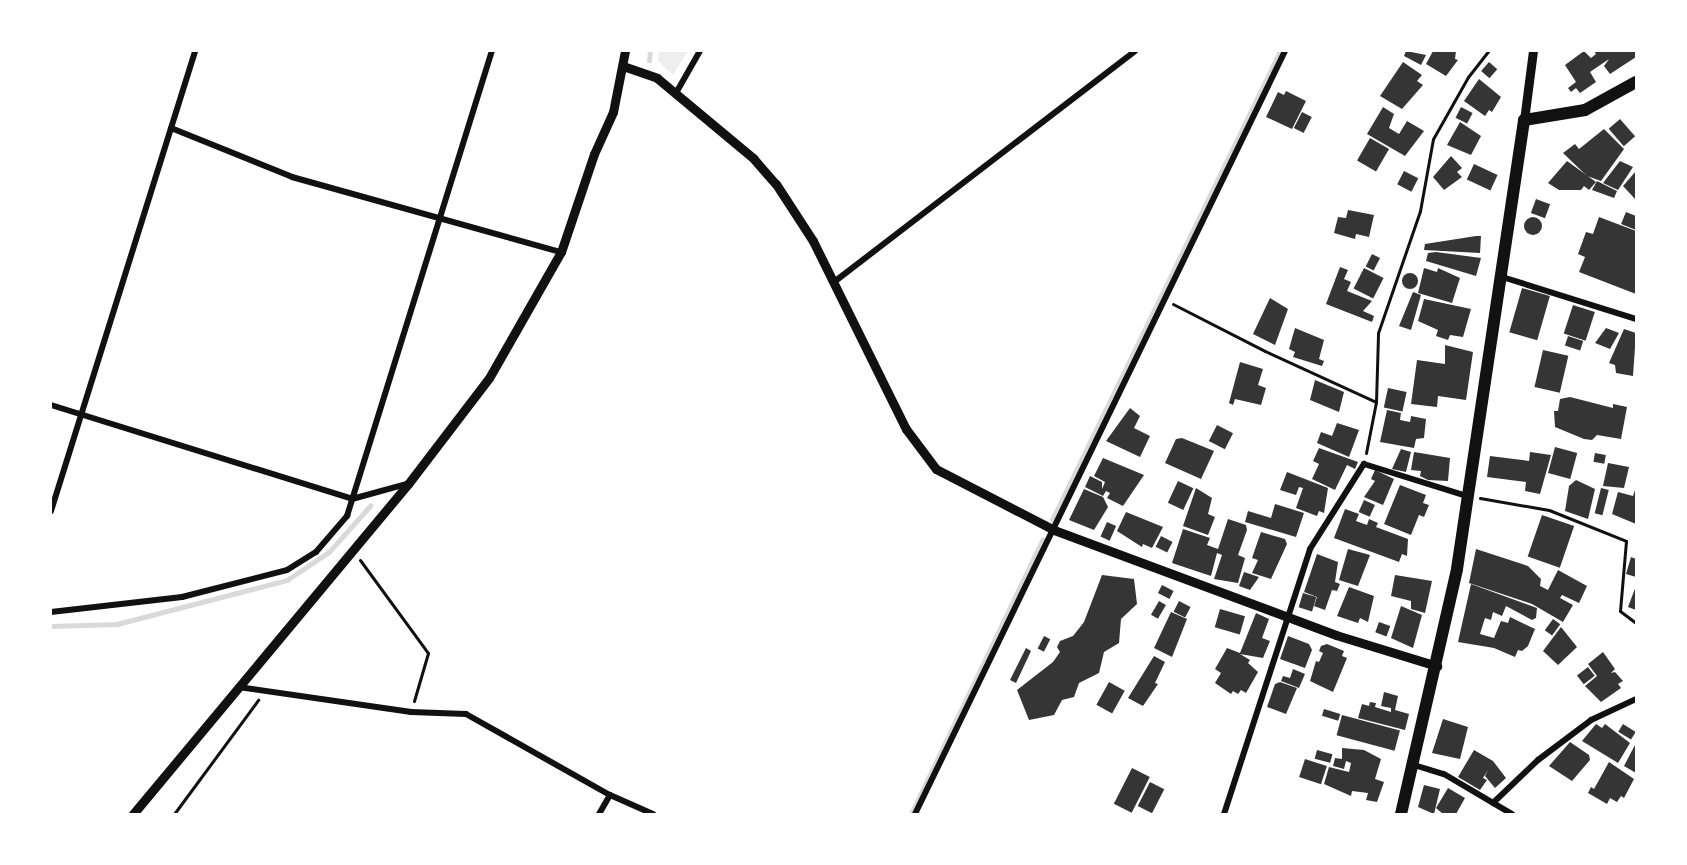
<!DOCTYPE html>
<html>
<head>
<meta charset="utf-8">
<style>
	body { margin:0 }
	#map { position:relative; width:1687px; height:865px; overflow:hidden; background:#fff; font-family:Figtree,sans-serif }
	div>[style] { position:absolute }
	.green>* { inset:0; background:#eee }
	.stream>* { height:4.5px; margin:-2.25px; padding:0 2.25px; transform-origin:2.25px; border-radius:2.25px; background:#d9d9d9 }
	.building>* { inset:0; background:#353535; transform-origin:0 0 }
	.round { border-radius:50% }
	.path>* { height:3px; margin:-1.5px; padding:0 1.5px; transform-origin:1.5px; border-radius:1.5px; background:#111 }
	.minor>* { height:6px; margin:-3px; padding:0 3px; transform-origin:3px; border-radius:3px; background:#111 }
	.tertiary>* { height:9px; margin:-4.5px; padding:0 4.5px; transform-origin:4.5px; border-radius:4.5px; background:#111 }
	.trunk>* { height:12px; margin:-6px; padding:0 6px; transform-origin:6px; border-radius:6px; background:#111 }
	span { translate:-50% -50%; white-space:nowrap; text-align:center; line-height:1.15; -webkit-text-stroke:4.5px #fff; paint-order:stroke }
	.frame { position:absolute; inset:0; border:52px solid #fff; pointer-events:none }
</style>
</head>
<body>
<div id="map">
	<div class="green">
		<div style="clip-path:polygon(659px 51px,688px 51px,673px 75px,658px 61px)"></div>
	</div>
	<div class="stream">
		<div style="left:649px;top:61px;width:10px;rotate:-84deg"></div>
		<div style="left:1052px;top:520px;width:521px;rotate:-64.07deg"></div>
		<div style="left:51px;top:626px;width:66px;rotate:-1.7deg"></div>
		<div style="left:117px;top:624px;width:176px;rotate:-14.5deg"></div>
		<div style="left:287px;top:580px;width:50px;rotate:-33.7deg"></div>
		<div style="left:329px;top:552px;width:62px;rotate:-48.3deg"></div>
		<div style="left:911px;top:814px;width:304px;rotate:-64.4deg"></div>
	</div>
	<div class="building">
		<div style="clip-path:polygon(1406px 51px,1426px 55px,1421px 65px,1404px 56px)"></div>
		<div style="clip-path:polygon(1433px 51px,1456px 51px,1455px 59px,1458px 60px,1446px 76px,1426px 64px)"></div>
		<div style="clip-path:polygon(1584px 51px,1591px 58px,1596px 54px,1594px 51px,1636px 51px,1636px 57px,1610px 74px,1604px 66px,1609px 59px,1590px 72px,1596px 82px,1580px 93px,1576px 88px,1571px 92px,1568px 88px,1576px 82px,1565px 65px)"></div>
		<div style="clip-path:polygon(1403px 62px,1422px 75px,1417px 81px,1423px 85px,1402px 109px,1380px 96px)"></div>
		<div style="left:1489px;top:62px;width:11px;height:12px;rotate:41deg"></div>
		<div style="clip-path:polygon(1479px 79px,1501px 97px,1492px 112px,1489px 110px,1485px 116px,1464px 101px)"></div>
		<div style="clip-path:polygon(1286px 91px,1306px 101px,1292px 129px,1266px 117px,1278px 92px,1284px 95px)"></div>
		<div style="clip-path:polygon(1383px 107px,1394px 114px,1389px 128px,1399px 134px,1407px 121px,1424px 131px,1405px 156px,1367px 134px)"></div>
		<div style="left:1461px;top:107px;width:13px;height:12px;rotate:27deg"></div>
		<div style="left:1302px;top:112px;width:11px;height:18px;rotate:27deg"></div>
		<div style="left:1620px;top:119px;width:23px;height:15px;rotate:49deg"></div>
		<div style="clip-path:polygon(1460px 122px,1481px 136px,1471px 155px,1447px 145px)"></div>
		<div style="clip-path:polygon(1604px 129px,1624px 149px,1601px 181px,1587px 176px,1563px 153px,1575px 144px,1579px 149px)"></div>
		<div style="left:1370px;top:138px;width:22px;height:26px;rotate:30deg"></div>
		<div style="clip-path:polygon(1451px 156px,1462px 168px,1457px 172px,1462px 177px,1444px 190px,1433px 177px)"></div>
		<div style="clip-path:polygon(1567px 161px,1596px 182px,1589px 190px,1584px 186px,1581px 190px,1559px 190px,1548px 183px)"></div>
		<div style="clip-path:polygon(1620px 161px,1633px 167px,1618px 190px,1603px 183px)"></div>
		<div style="left:1474px;top:164px;width:26px;height:17px;rotate:25deg"></div>
		<div style="left:1404px;top:171px;width:16px;height:15px;rotate:27deg"></div>
		<div style="clip-path:polygon(1636px 171px,1636px 200px,1623px 186px)"></div>
		<div style="clip-path:polygon(1597px 181px,1617px 191px,1614px 198px,1592px 190px)"></div>
		<div style="left:1536px;top:199px;width:15px;height:15px;rotate:20deg"></div>
		<div style="clip-path:polygon(1348px 210px,1374px 215px,1369px 237px,1356px 234px,1355px 239px,1334px 233px,1338px 217px,1346px 218px)"></div>
		<div style="clip-path:polygon(1626px 212px,1636px 216px,1636px 230px,1621px 224px)"></div>
		<div style="clip-path:polygon(1599px 217px,1636px 231px,1636px 294px,1579px 272px,1585px 257px,1578px 254px,1586px 232px,1593px 234px)"></div>
		<div class="round" style="left:1524px;top:217px;width:18px;height:18px"></div>
		<div style="clip-path:polygon(1476px 236px,1481px 236px,1480px 253px,1424px 250px,1425px 244px)"></div>
		<div style="clip-path:polygon(1436px 252px,1481px 258px,1476px 276px,1426px 261px,1428px 253px)"></div>
		<div style="left:1372px;top:254px;width:9px;height:14px;rotate:27deg"></div>
		<div style="clip-path:polygon(1340px 267px,1348px 270px,1344px 279px,1351px 282px,1347px 291px,1372px 301px,1363px 311px,1374px 316px,1372px 322px,1326px 304px)"></div>
		<div style="left:1364px;top:268px;width:22px;height:23px;rotate:27deg"></div>
		<div style="clip-path:polygon(1424px 268px,1437px 272px,1438px 268px,1460px 278px,1452px 303px,1418px 293px)"></div>
		<div class="round" style="left:1402px;top:273px;width:16px;height:16px"></div>
		<div style="left:1522px;top:288px;width:29px;height:46px;rotate:16deg"></div>
		<div style="clip-path:polygon(1413px 292px,1421px 295px,1411px 330px,1399px 326px)"></div>
		<div style="clip-path:polygon(1270px 298px,1288px 309px,1275px 345px,1253px 334px)"></div>
		<div style="clip-path:polygon(1424px 299px,1471px 309px,1463px 337px,1450px 335px,1448px 340px,1436px 336px,1438px 330px,1418px 321px)"></div>
		<div style="left:1573px;top:305px;width:23px;height:30px;rotate:18deg"></div>
		<div style="clip-path:polygon(1295px 328px,1324px 340px,1319px 359px,1324px 361px,1322px 366px,1293px 357px,1295px 352px,1289px 349px)"></div>
		<div style="clip-path:polygon(1606px 328px,1619px 333px,1610px 349px,1595px 343px)"></div>
		<div style="clip-path:polygon(1624px 329px,1636px 333px,1633px 376px,1616px 373px,1615px 365px,1609px 363px)"></div>
		<div style="left:1568px;top:336px;width:16px;height:10px;rotate:18deg"></div>
		<div style="clip-path:polygon(1445px 345px,1473px 352px,1466px 400px,1438px 396px,1437px 407px,1411px 404px,1417px 360px,1445px 364px)"></div>
		<div style="left:1543px;top:350px;width:26px;height:38px;rotate:13deg"></div>
		<div style="clip-path:polygon(1240px 362px,1263px 369px,1258px 385px,1266px 388px,1261px 405px,1235px 399px,1233px 405px,1229px 403px)"></div>
		<div style="clip-path:polygon(1315px 380px,1344px 392px,1339px 412px,1310px 400px)"></div>
		<div style="left:1388px;top:388px;width:19px;height:20px;rotate:12deg"></div>
		<div style="clip-path:polygon(1570px 397px,1613px 408px,1613px 404px,1627px 407px,1621px 439px,1597px 435px,1592px 440px,1584px 439px,1555px 427px,1554px 411px,1558px 411px,1560px 399px)"></div>
		<div style="clip-path:polygon(1130px 408px,1140px 416px,1134px 428px,1150px 436px,1140px 457px,1106px 441px)"></div>
		<div style="clip-path:polygon(1387px 410px,1401px 413px,1400px 420px,1410px 422px,1411px 416px,1426px 419px,1424px 438px,1416px 439px,1414px 448px,1380px 442px)"></div>
		<div style="clip-path:polygon(1337px 423px,1359px 430px,1349px 457px,1317px 443px,1321px 432px,1332px 436px)"></div>
		<div style="left:1217px;top:425px;width:18px;height:18px;rotate:27deg"></div>
		<div style="clip-path:polygon(1182px 438px,1214px 451px,1201px 479px,1165px 463px,1176px 439px)"></div>
		<div style="left:1555px;top:447px;width:23px;height:27px;rotate:15deg"></div>
		<div style="clip-path:polygon(1319px 448px,1358px 462px,1355px 469px,1347px 465px,1335px 490px,1312px 479px,1319px 464px,1313px 461px)"></div>
		<div style="clip-path:polygon(1401px 449px,1411px 452px,1406px 472px,1392px 469px)"></div>
		<div style="clip-path:polygon(1414px 452px,1450px 458px,1448px 481px,1428px 480px,1420px 476px,1421px 471px,1411px 470px)"></div>
		<div style="clip-path:polygon(1530px 452px,1551px 455px,1540px 494px,1525px 491px,1526px 482px,1487px 477px,1490px 456px,1529px 461px)"></div>
		<div style="left:1595px;top:453px;width:11px;height:9px;rotate:10deg"></div>
		<div style="clip-path:polygon(1103px 458px,1144px 475px,1123px 506px,1107px 498px,1110px 493px,1106px 491px,1103px 496px,1085px 487px,1090px 476px,1102px 482px,1102px 489px,1105px 482px,1094px 476px)"></div>
		<div style="clip-path:polygon(1608px 463px,1629px 467px,1624px 488px,1603px 486px)"></div>
		<div style="clip-path:polygon(1375px 470px,1394px 479px,1383px 505px,1364px 497px,1375px 481px,1371px 479px)"></div>
		<div style="clip-path:polygon(1287px 472px,1328px 488px,1324px 513px,1319px 511px,1317px 516px,1296px 508px,1303px 488px,1299px 487px,1296px 495px,1280px 490px)"></div>
		<div style="clip-path:polygon(1576px 480px,1595px 489px,1588px 519px,1565px 511px,1569px 486px)"></div>
		<div style="left:1178px;top:481px;width:17px;height:24px;rotate:25deg"></div>
		<div style="clip-path:polygon(1400px 485px,1426px 495px,1423px 503px,1429px 505px,1424px 517px,1419px 515px,1411px 535px,1384px 524px)"></div>
		<div style="clip-path:polygon(1636px 487px,1636px 524px,1612px 514px,1618px 492px,1633px 496px)"></div>
		<div style="clip-path:polygon(1196px 488px,1212px 498px,1208px 514px,1215px 517px,1208px 535px,1183px 526px)"></div>
		<div style="left:1601px;top:488px;width:8px;height:26px;rotate:14deg"></div>
		<div style="clip-path:polygon(1084px 489px,1103px 497px,1108px 507px,1094px 530px,1069px 520px)"></div>
		<div style="left:1364px;top:500px;width:12px;height:13px;rotate:24deg"></div>
		<div style="clip-path:polygon(1275px 504px,1304px 513px,1296px 537px,1245px 522px,1248px 511px,1271px 518px)"></div>
		<div style="clip-path:polygon(1345px 509px,1359px 514px,1356px 521px,1367px 525px,1369px 519px,1378px 523px,1376px 527px,1408px 539px,1407px 556px,1402px 554px,1399px 562px,1334px 538px)"></div>
		<div style="clip-path:polygon(1126px 512px,1163px 527px,1152px 548px,1143px 544px,1142px 547px,1117px 531px)"></div>
		<div style="left:1542px;top:515px;width:34px;height:44px;rotate:19deg"></div>
		<div style="clip-path:polygon(1228px 519px,1246px 525px,1247px 530px,1238px 555px,1245px 558px,1238px 583px,1214px 579px,1222px 555px,1217px 553px,1211px 576px,1172px 563px,1183px 529px,1210px 538px,1207px 545px,1218px 549px)"></div>
		<div style="left:1107px;top:522px;width:10px;height:16px;rotate:24deg"></div>
		<div style="clip-path:polygon(1261px 532px,1285px 539px,1287px 544px,1271px 579px,1252px 573px,1258px 560px,1252px 558px)"></div>
		<div style="left:1161px;top:536px;width:13px;height:12px;rotate:27deg"></div>
		<div style="clip-path:polygon(1348px 549px,1370px 555px,1358px 586px,1339px 580px)"></div>
		<div style="clip-path:polygon(1476px 549px,1528px 566px,1541px 579px,1540px 586px,1548px 590px,1558px 570px,1587px 586px,1579px 603px,1562px 595px,1560px 598px,1573px 605px,1563px 622px,1532px 604px,1469px 583px)"></div>
		<div style="clip-path:polygon(1317px 554px,1338px 562px,1335px 582px,1340px 584px,1337px 591px,1332px 590px,1325px 610px,1314px 606px,1317px 597px,1304px 592px)"></div>
		<div style="clip-path:polygon(1631px 557px,1636px 559px,1636px 577px,1626px 574px)"></div>
		<div style="clip-path:polygon(1244px 572px,1259px 577px,1250px 590px,1239px 586px)"></div>
		<div style="clip-path:polygon(1102px 575px,1134px 579px,1137px 604px,1121px 619px,1119px 643px,1104px 652px,1099px 673px,1079px 683px,1074px 697px,1062px 700px,1054px 715px,1029px 720px,1017px 690px,1053px 662px,1060px 652px,1057px 647px,1060px 641px,1073px 636px,1084px 622px)"></div>
		<div style="clip-path:polygon(1395px 575px,1432px 581px,1425px 613px,1411px 609px,1411px 601px,1391px 596px)"></div>
		<div style="clip-path:polygon(1471px 584px,1537px 608px,1536px 618px,1532px 620px,1506px 606px,1502px 616px,1493px 612px,1491px 620px,1485px 618px,1480px 634px,1494px 638px,1501px 621px,1508px 623px,1510px 617px,1535px 629px,1528px 646px,1522px 651px,1518px 650px,1515px 657px,1494px 648px,1458px 642px)"></div>
		<div style="left:1162px;top:585px;width:13px;height:9px;rotate:27deg"></div>
		<div style="clip-path:polygon(1636px 586px,1636px 610px,1628px 607px)"></div>
		<div style="clip-path:polygon(1349px 587px,1374px 596px,1368px 622px,1360px 618px,1358px 623px,1337px 616px)"></div>
		<div style="left:1303px;top:593px;width:14px;height:15px;rotate:17deg"></div>
		<div style="left:1159px;top:601px;width:8px;height:16px;rotate:30deg"></div>
		<div style="left:1179px;top:601px;width:13px;height:12px;rotate:27deg"></div>
		<div style="clip-path:polygon(1401px 606px,1422px 615px,1413px 648px,1391px 638px)"></div>
		<div style="left:1220px;top:609px;width:26px;height:19px;rotate:16deg"></div>
		<div style="clip-path:polygon(1171px 612px,1187px 619px,1172px 657px,1154px 648px)"></div>
		<div style="clip-path:polygon(1256px 613px,1269px 619px,1262px 638px,1270px 641px,1263px 658px,1240px 654px,1250px 660px,1248px 663px,1258px 672px,1246px 693px,1241px 690px,1238px 694px,1233px 691px,1231px 694px,1215px 683px,1221px 673px,1215px 669px,1227px 648px,1240px 653px)"></div>
		<div style="left:1553px;top:619px;width:9px;height:14px;rotate:36deg"></div>
		<div style="left:1379px;top:622px;width:12px;height:11px;rotate:20deg"></div>
		<div style="clip-path:polygon(1561px 627px,1577px 647px,1558px 665px,1543px 651px)"></div>
		<div style="left:1044px;top:636px;width:7px;height:14px;rotate:27deg"></div>
		<div style="clip-path:polygon(1288px 636px,1309px 644px,1312px 650px,1305px 668px,1280px 659px)"></div>
		<div style="clip-path:polygon(1327px 644px,1344px 651px,1342px 656px,1347px 658px,1333px 692px,1310px 681px,1316px 661px,1319px 662px,1323px 653px,1319px 651px,1321px 646px)"></div>
		<div style="clip-path:polygon(1026px 648px,1031px 651px,1016px 683px,1010px 680px)"></div>
		<div style="clip-path:polygon(1603px 652px,1615px 669px,1611px 673px,1615px 672px,1623px 681px,1618px 684px,1621px 688px,1601px 702px,1585px 686px,1597px 676px,1588px 664px)"></div>
		<div style="clip-path:polygon(1154px 656px,1165px 662px,1155px 683px,1158px 684px,1143px 706px,1128px 698px)"></div>
		<div style="left:1588px;top:667px;width:11px;height:14px;rotate:52deg"></div>
		<div style="clip-path:polygon(1293px 669px,1305px 674px,1299px 688px,1281px 681px,1283px 676px,1290px 678px)"></div>
		<div style="left:1109px;top:682px;width:18px;height:26px;rotate:29deg"></div>
		<div style="clip-path:polygon(1280px 682px,1297px 688px,1286px 714px,1267px 707px,1275px 684px)"></div>
		<div style="clip-path:polygon(1384px 692px,1398px 696px,1395px 710px,1409px 714px,1405px 730px,1358px 718px,1362px 704px,1369px 706px,1370px 702px,1376px 703px,1375px 707px,1391px 712px,1391px 708px,1381px 706px)"></div>
		<div style="left:1324px;top:709px;width:17px;height:7px;rotate:17deg"></div>
		<div style="left:1342px;top:715px;width:60px;height:21px;rotate:15deg"></div>
		<div style="clip-path:polygon(1443px 719px,1468px 727px,1460px 759px,1432px 753px)"></div>
		<div style="clip-path:polygon(1596px 724px,1602px 728px,1605px 724px,1630px 743px,1618px 763px,1582px 741px)"></div>
		<div style="left:1623px;top:724px;width:15px;height:9px;rotate:32deg"></div>
		<div style="clip-path:polygon(1570px 742px,1589px 755px,1590px 760px,1572px 781px,1549px 766px)"></div>
		<div style="clip-path:polygon(1636px 743px,1636px 773px,1624px 766px)"></div>
		<div style="clip-path:polygon(1342px 748px,1364px 750px,1381px 759px,1375px 779px,1384px 782px,1377px 802px,1366px 800px,1368px 793px,1352px 791px,1351px 796px,1324px 784px,1329px 767px,1349px 772px,1351px 763px,1346px 761px,1344px 769px,1333px 766px,1335px 758px,1342px 759px)"></div>
		<div style="left:1317px;top:750px;width:16px;height:9px;rotate:15deg"></div>
		<div style="clip-path:polygon(1474px 750px,1493px 761px,1506px 778px,1495px 788px,1485px 776px,1488px 770px,1483px 778px,1487px 780px,1480px 790px,1458px 777px)"></div>
		<div style="left:1305px;top:759px;width:23px;height:19px;rotate:18deg"></div>
		<div style="clip-path:polygon(1609px 762px,1634px 779px,1624px 798px,1621px 796px,1617px 802px,1610px 798px,1607px 804px,1588px 793px,1591px 787px,1594px 789px)"></div>
		<div style="left:1132px;top:768px;width:20px;height:40px;rotate:27deg"></div>
		<div style="left:1150px;top:782px;width:16px;height:27px;rotate:27deg"></div>
		<div style="clip-path:polygon(1424px 785px,1440px 789px,1434px 814px,1418px 807px)"></div>
		<div style="clip-path:polygon(1448px 788px,1465px 798px,1456px 814px,1443px 814px,1436px 808px)"></div>
	</div>
	<div class="path">
		<div style="left:1173px;top:304px;width:103px;rotate:27.1deg"></div>
		<div style="left:1265px;top:351px;width:122px;rotate:24.7deg"></div>
		<div style="left:1376px;top:402px;width:52px;rotate:101.1deg"></div>
		<div style="left:1376px;top:402px;width:69px;rotate:-88.3deg"></div>
		<div style="left:1378px;top:333px;width:129px;rotate:-71deg"></div>
		<div style="left:1420px;top:211px;width:73px;rotate:-79.8deg"></div>
		<div style="left:1433px;top:139px;width:71px;rotate:-60.6deg"></div>
		<div style="left:1468px;top:77px;width:33px;rotate:-52deg"></div>
		<div style="left:1480px;top:498px;width:70px;rotate:9.9deg"></div>
		<div style="left:1549px;top:510px;width:83px;rotate:21.9deg"></div>
		<div style="left:1626px;top:541px;width:70px;rotate:94.9deg"></div>
		<div style="left:1620px;top:611px;width:20px;rotate:37deg"></div>
		<div style="left:360px;top:560px;width:115px;rotate:53.8deg"></div>
		<div style="left:428px;top:653px;width:50px;rotate:106.3deg"></div>
		<div style="left:174px;top:814px;width:142px;rotate:-53.6deg"></div>
	</div>
	<div class="minor">
		<div style="left:676px;top:93px;width:48px;rotate:-60.3deg"></div>
		<div style="left:171px;top:128px;width:131px;rotate:22deg"></div>
		<div style="left:292px;top:177px;width:279px;rotate:15.6deg"></div>
		<div style="left:1499px;top:276px;width:144px;rotate:17.4deg"></div>
		<div style="left:834px;top:282px;width:379px;rotate:-37.5deg"></div>
		<div style="left:51px;top:405px;width:315px;rotate:17.3deg"></div>
		<div style="left:352px;top:499px;width:57px;rotate:-15.3deg"></div>
		<div style="left:51px;top:511px;width:482px;rotate:-72.6deg"></div>
		<div style="left:51px;top:612px;width:132px;rotate:-6.5deg"></div>
		<div style="left:182px;top:597px;width:108px;rotate:-14.4deg"></div>
		<div style="left:287px;top:570px;width:34px;rotate:-32deg"></div>
		<div style="left:316px;top:552px;width:48px;rotate:-49.3deg"></div>
		<div style="left:347px;top:516px;width:487px;rotate:-72.7deg"></div>
		<div style="left:238px;top:687px;width:175px;rotate:8.2deg"></div>
		<div style="left:411px;top:712px;width:55px;rotate:2.1deg"></div>
		<div style="left:466px;top:714px;width:165px;rotate:29.4deg"></div>
		<div style="left:610px;top:795px;width:47px;rotate:23.8deg"></div>
		<div style="left:1414px;top:765px;width:31px;rotate:17deg"></div>
		<div style="left:1444px;top:774px;width:79px;rotate:30.5deg"></div>
		<div style="left:1493px;top:803px;width:62px;rotate:-43.7deg"></div>
		<div style="left:1538px;top:760px;width:66px;rotate:-37deg"></div>
		<div style="left:1591px;top:720px;width:50px;rotate:-25deg"></div>
		<div style="left:599px;top:814px;width:22px;rotate:-60deg"></div>
		<div style="left:915px;top:814px;width:848px;rotate:-64.13deg"></div>
		<div style="left:1224px;top:814px;width:279px;rotate:-72deg"></div>
		<div style="left:1310px;top:549px;width:101px;rotate:-57.6deg"></div>
		<div style="left:1364px;top:464px;width:108px;rotate:17.3deg"></div>
	</div>
	<div class="tertiary">
		<div style="left:623px;top:66px;width:36px;rotate:19deg"></div>
		<div style="left:657px;top:78px;width:125px;rotate:39.8deg"></div>
		<div style="left:753px;top:158px;width:35px;rotate:49deg"></div>
		<div style="left:776px;top:184px;width:68px;rotate:57deg"></div>
		<div style="left:813px;top:241px;width:210px;rotate:63.7deg"></div>
		<div style="left:906px;top:429px;width:50px;rotate:53.1deg"></div>
		<div style="left:936px;top:469px;width:133px;rotate:27.3deg"></div>
		<div style="left:1054px;top:530px;width:301px;rotate:20.4deg"></div>
		<div style="left:1336px;top:635px;width:106px;rotate:17.1deg"></div>
		<div style="left:1524px;top:120px;width:70px;rotate:-82.6deg"></div>
		<div style="left:133px;top:814px;width:430px;rotate:-50.2deg"></div>
		<div style="left:408px;top:484px;width:133px;rotate:-52.6deg"></div>
		<div style="left:489px;top:378px;width:145px;rotate:-60.3deg"></div>
		<div style="left:561px;top:252px;width:103px;rotate:-71.4deg"></div>
		<div style="left:594px;top:154px;width:46px;rotate:-65.7deg"></div>
		<div style="left:613px;top:112px;width:62px;rotate:-78.9deg"></div>
	</div>
	<div class="trunk">
		<div style="left:1401px;top:814px;width:251px;rotate:-77.1deg"></div>
		<div style="left:1457px;top:569px;width:454px;rotate:-81.5deg"></div>
		<div style="left:1524px;top:120px;width:62px;rotate:-9.3deg"></div>
		<div style="left:1585px;top:110px;width:58px;rotate:-28.8deg"></div>
	</div>
	<div class="frame"></div>
</div>
</body>
</html>
